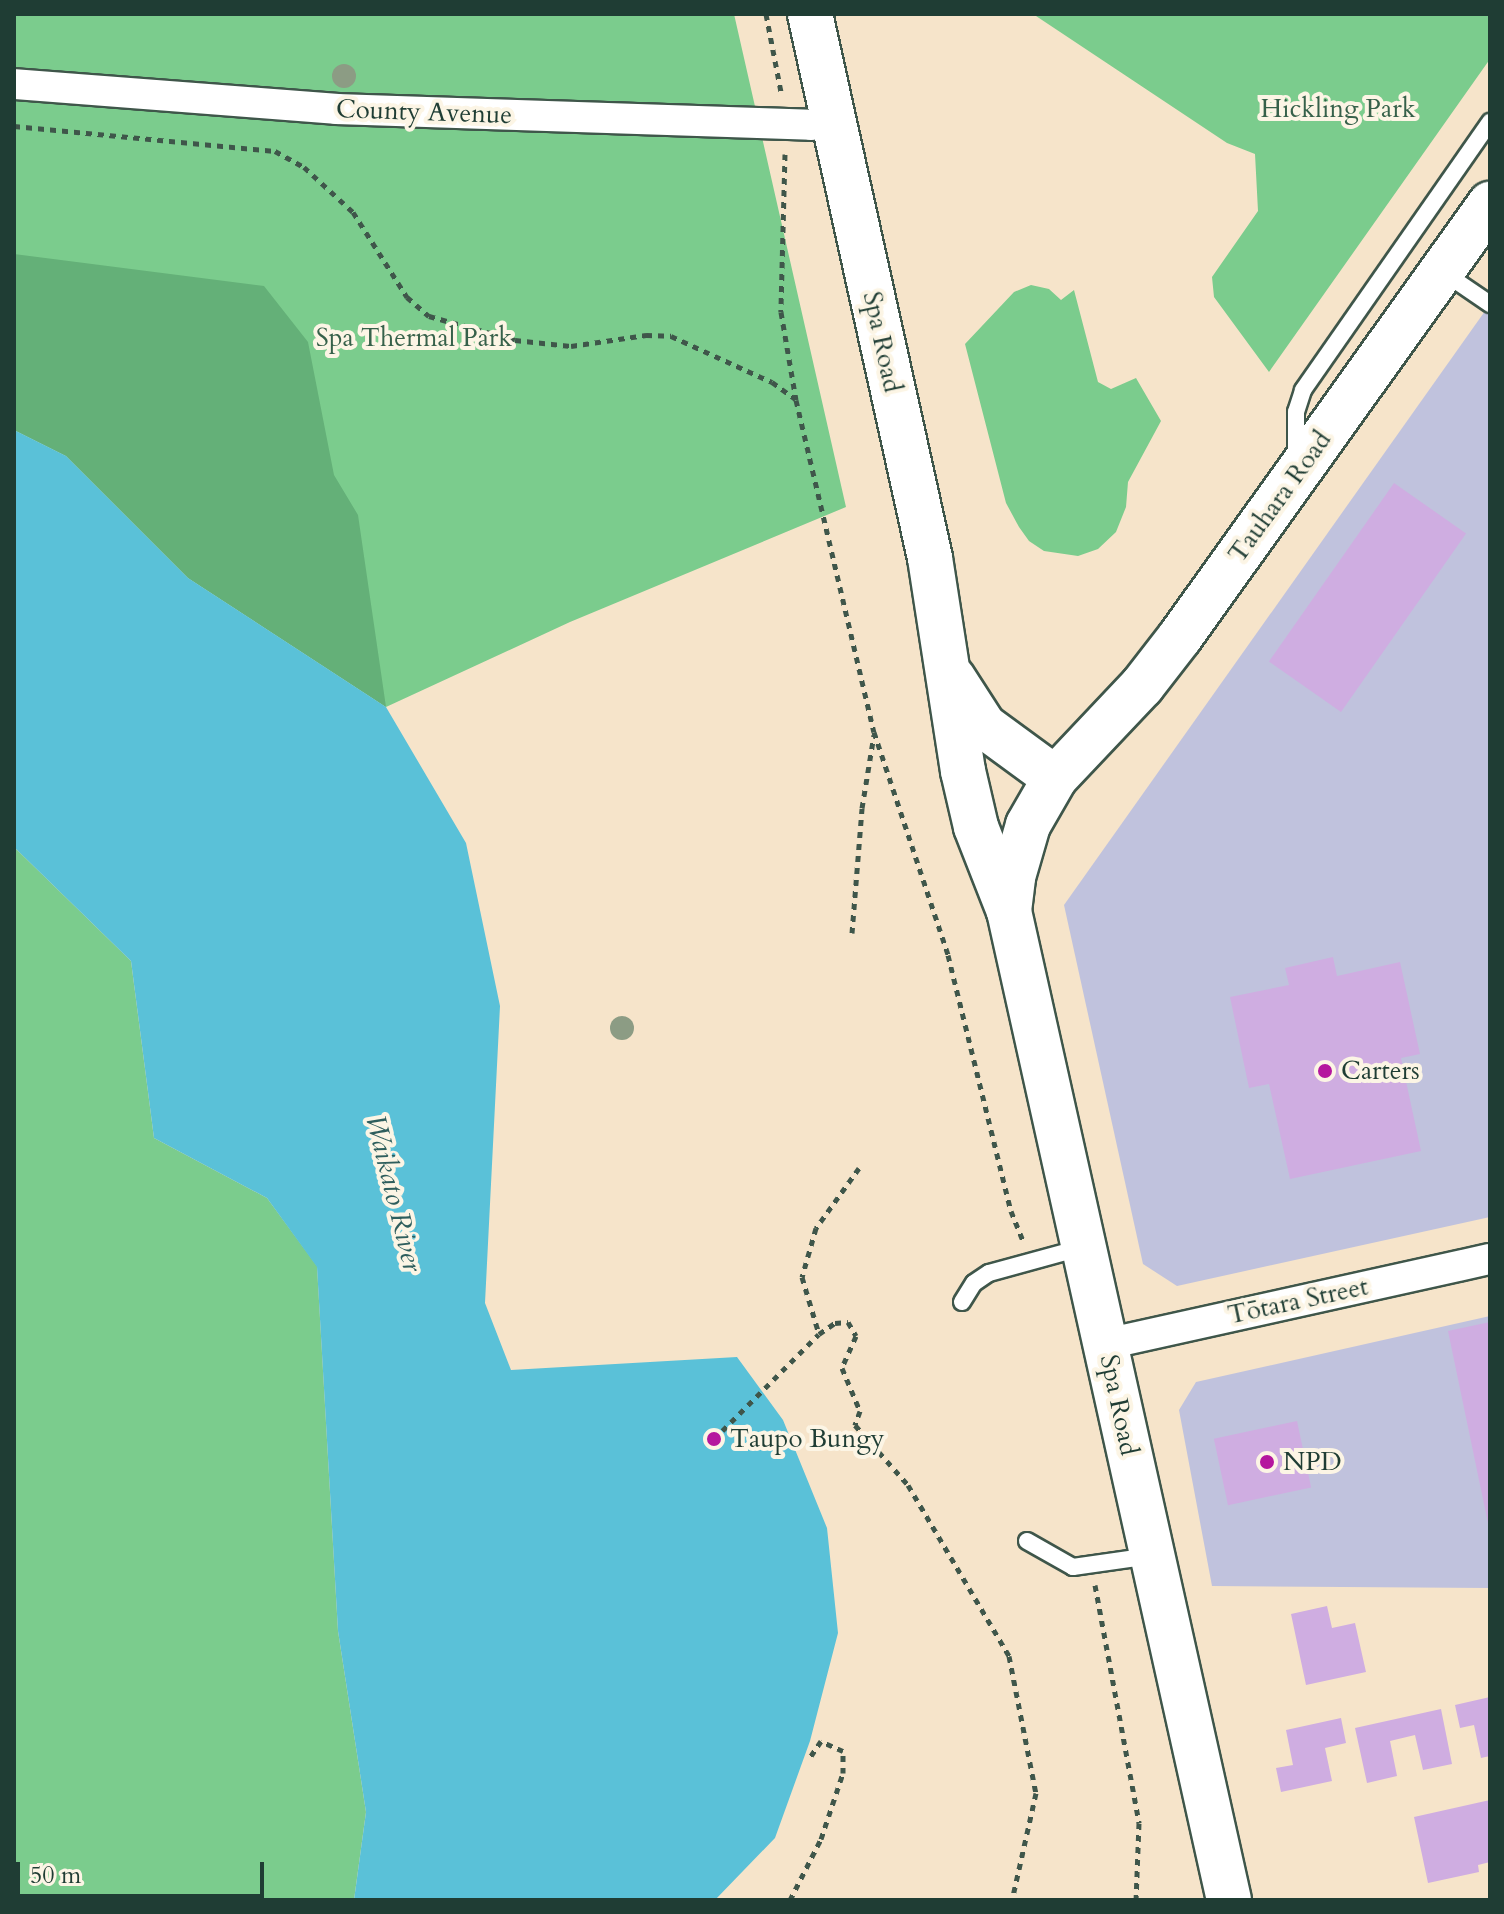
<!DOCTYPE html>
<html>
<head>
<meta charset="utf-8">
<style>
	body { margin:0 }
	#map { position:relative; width:1504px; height:1914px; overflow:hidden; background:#f6e4ca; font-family:Cardo,serif }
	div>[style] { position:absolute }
	.industrial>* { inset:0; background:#c0c2dd }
	.green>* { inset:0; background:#7bcc8d }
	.forest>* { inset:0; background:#64b078 }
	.water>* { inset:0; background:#5ac1d8 }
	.building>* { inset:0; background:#cfade1; transform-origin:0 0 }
	.path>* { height:5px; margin-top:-2.5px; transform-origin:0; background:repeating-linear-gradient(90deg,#3f564a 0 6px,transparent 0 12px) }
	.roads { filter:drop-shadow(2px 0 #3f564a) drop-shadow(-2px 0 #3f564a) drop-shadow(0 2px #3f564a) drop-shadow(0 -2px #3f564a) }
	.service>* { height:16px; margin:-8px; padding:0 8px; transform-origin:8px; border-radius:8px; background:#fff }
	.minor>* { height:30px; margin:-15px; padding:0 15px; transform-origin:15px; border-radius:15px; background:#fff }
	.secondary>* { height:44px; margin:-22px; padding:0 22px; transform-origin:22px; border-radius:22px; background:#fff }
	.trees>* { width:24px; height:24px; margin:-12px; border-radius:50%; background:#8c9c84 }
	.dots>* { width:22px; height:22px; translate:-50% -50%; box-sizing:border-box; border:4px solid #fcf5e5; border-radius:50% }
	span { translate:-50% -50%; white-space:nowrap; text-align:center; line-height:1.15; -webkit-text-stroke:8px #fcf5e5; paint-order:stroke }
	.park-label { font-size:26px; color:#36614a }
	.street-label { font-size:26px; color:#1f3d34 }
	.poi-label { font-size:26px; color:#1f3d34 }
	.left { translate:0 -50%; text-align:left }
	.water-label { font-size:28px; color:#2e5e5d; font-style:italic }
	.frame { position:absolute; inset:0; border:16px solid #1f3d34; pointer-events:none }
	.scale { position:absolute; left:16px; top:1862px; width:248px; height:36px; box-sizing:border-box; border:4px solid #1f3d34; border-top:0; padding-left:10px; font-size:24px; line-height:28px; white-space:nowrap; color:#1f3d34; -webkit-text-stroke:6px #fcf5e5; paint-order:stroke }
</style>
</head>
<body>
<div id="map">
	<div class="industrial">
		<div style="clip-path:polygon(1490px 304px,1490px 1217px,1177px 1286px,1143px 1264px,1064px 905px)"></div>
		<div style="clip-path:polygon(1490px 1316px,1490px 1588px,1212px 1586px,1179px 1410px,1196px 1382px)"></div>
	</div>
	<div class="green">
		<div style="clip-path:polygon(14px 14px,734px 14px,846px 507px,570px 622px,386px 707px,188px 578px,66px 456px,14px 430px)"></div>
		<div style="clip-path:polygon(1033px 14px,1490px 14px,1490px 59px,1269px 372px,1214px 297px,1212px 277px,1258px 211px,1255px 154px,1227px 143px)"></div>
		<div style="clip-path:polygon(1031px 285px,1049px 289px,1061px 300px,1074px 290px,1098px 382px,1111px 389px,1136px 378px,1161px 421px,1128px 482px,1126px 507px,1116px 532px,1098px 549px,1078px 556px,1044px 551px,1029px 541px,1019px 527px,1006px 503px,965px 344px,1014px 292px)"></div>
		<div style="clip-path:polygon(14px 847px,131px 961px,154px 1138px,267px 1198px,317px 1266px,338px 1631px,366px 1812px,354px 1900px,14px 1900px)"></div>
	</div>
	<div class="forest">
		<div style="clip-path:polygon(14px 254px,264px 286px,308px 342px,334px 475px,358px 515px,386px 707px,188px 578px,66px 456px,14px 430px)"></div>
	</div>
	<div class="water">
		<div style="clip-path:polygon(14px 430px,66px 456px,188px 578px,386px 707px,466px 843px,500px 1006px,485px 1303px,511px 1370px,737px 1357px,783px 1420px,827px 1528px,838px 1633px,810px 1741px,775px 1838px,715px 1900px,354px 1900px,366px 1812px,338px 1631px,317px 1267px,267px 1198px,154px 1138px,131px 961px,14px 847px)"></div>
	</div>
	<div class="building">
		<div style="left:1394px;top:483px;width:88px;height:218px;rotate:35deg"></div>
		<div style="clip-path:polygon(1333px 957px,1337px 976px,1400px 962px,1420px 1054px,1401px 1058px,1421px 1151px,1290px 1179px,1269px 1084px,1249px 1088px,1230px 997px,1289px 985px,1285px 968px)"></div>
		<div style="clip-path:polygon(1490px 1322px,1490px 1528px,1489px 1528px,1448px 1331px)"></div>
		<div style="left:1297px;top:1421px;width:68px;height:85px;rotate:78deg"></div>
		<div style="clip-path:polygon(1327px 1606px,1332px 1628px,1355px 1623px,1366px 1672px,1306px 1685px,1291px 1614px)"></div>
		<div style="clip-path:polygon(1490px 1697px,1490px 1756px,1481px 1758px,1474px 1725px,1460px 1728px,1455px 1705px)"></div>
		<div style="clip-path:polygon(1441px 1709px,1452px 1764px,1423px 1770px,1415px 1735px,1390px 1741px,1397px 1776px,1367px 1783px,1355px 1728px)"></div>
		<div style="clip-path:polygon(1341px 1718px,1346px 1743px,1325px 1748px,1332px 1781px,1281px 1792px,1276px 1768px,1293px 1765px,1286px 1730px)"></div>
		<div style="clip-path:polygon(1490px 1800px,1490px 1862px,1478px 1865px,1479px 1872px,1428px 1883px,1414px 1817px)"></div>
	</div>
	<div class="path">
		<div style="left:766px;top:14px;width:79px;rotate:79.1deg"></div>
		<div style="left:14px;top:126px;width:262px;rotate:5.5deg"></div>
		<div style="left:275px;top:151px;width:33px;rotate:29deg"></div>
		<div style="left:304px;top:167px;width:67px;rotate:42.6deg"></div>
		<div style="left:353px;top:212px;width:101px;rotate:57.6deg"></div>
		<div style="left:407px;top:297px;width:29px;rotate:41deg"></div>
		<div style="left:429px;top:316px;width:89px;rotate:15.6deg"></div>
		<div style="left:515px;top:340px;width:56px;rotate:6.1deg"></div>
		<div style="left:571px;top:346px;width:76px;rotate:-8.3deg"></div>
		<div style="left:646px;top:335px;width:25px;rotate:2deg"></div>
		<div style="left:671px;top:336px;width:111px;rotate:24.5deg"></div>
		<div style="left:772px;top:382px;width:29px;rotate:36deg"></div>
		<div style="left:785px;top:154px;width:158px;rotate:91.5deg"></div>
		<div style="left:781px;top:312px;width:89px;rotate:80.3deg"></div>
		<div style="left:796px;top:400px;width:341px;rotate:76.8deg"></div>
		<div style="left:874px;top:732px;width:235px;rotate:71.6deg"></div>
		<div style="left:948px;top:955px;width:264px;rotate:76.2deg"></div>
		<div style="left:1011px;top:1211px;width:31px;rotate:68deg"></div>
		<div style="left:852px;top:933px;width:125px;rotate:-85.4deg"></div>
		<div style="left:862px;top:808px;width:74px;rotate:-80.7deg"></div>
		<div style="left:859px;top:1168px;width:74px;rotate:125.6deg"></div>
		<div style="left:816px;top:1228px;width:51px;rotate:105.9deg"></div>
		<div style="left:802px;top:1277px;width:59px;rotate:73.4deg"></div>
		<div style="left:819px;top:1334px;width:19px;rotate:-35deg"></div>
		<div style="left:835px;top:1323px;width:13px;rotate:-4deg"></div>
		<div style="left:848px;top:1322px;width:16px;rotate:60deg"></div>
		<div style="left:856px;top:1336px;width:35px;rotate:114deg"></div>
		<div style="left:842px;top:1368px;width:47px;rotate:67.3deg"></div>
		<div style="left:860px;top:1411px;width:15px;rotate:110deg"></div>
		<div style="left:855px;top:1425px;width:80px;rotate:48.5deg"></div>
		<div style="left:908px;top:1485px;width:199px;rotate:59.4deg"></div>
		<div style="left:1009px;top:1656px;width:140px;rotate:78.9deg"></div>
		<div style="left:1036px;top:1793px;width:110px;rotate:102.6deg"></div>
		<div style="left:714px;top:1439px;width:148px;rotate:-45deg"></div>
		<div style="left:1095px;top:1585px;width:242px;rotate:79.5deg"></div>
		<div style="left:1139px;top:1823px;width:77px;rotate:92.2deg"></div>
		<div style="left:790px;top:1900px;width:68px;rotate:-63.1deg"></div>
		<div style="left:821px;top:1839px;width:70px;rotate:-71.6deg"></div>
		<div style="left:843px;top:1773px;width:22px;rotate:-90deg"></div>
		<div style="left:843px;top:1751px;width:24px;rotate:-156deg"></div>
		<div style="left:821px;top:1741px;width:22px;rotate:124deg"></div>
	</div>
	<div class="roads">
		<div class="service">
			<div style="left:1443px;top:272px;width:57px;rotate:34.2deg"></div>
			<div style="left:1296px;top:457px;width:45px;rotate:-90deg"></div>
			<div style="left:1296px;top:412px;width:23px;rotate:-72deg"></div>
			<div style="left:1303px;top:390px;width:327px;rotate:-55.1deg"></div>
			<div style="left:962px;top:1302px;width:22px;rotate:-58deg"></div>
			<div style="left:974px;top:1283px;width:18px;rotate:-34deg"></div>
			<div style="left:989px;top:1273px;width:98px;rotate:-15.3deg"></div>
			<div style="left:1027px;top:1541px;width:53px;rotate:29.5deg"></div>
			<div style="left:1073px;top:1567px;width:78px;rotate:-8.1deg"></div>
		</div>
		<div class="minor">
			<div style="left:14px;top:84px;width:323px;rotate:4.4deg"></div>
			<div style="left:336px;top:109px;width:475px;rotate:1.9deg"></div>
			<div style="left:811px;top:125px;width:23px;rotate:-18deg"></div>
			<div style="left:1106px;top:1344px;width:393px;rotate:-12.5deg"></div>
		</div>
		<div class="secondary">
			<div style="left:810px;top:14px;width:557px;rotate:77.56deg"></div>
			<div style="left:930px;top:558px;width:216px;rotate:81.2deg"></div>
			<div style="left:963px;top:771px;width:57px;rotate:76.9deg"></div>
			<div style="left:976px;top:827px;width:90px;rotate:68.6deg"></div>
			<div style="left:1009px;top:911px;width:1013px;rotate:77.46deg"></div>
			<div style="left:953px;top:678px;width:57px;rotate:57.1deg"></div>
			<div style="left:984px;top:726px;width:88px;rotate:36.2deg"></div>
			<div style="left:1009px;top:911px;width:34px;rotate:-83deg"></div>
			<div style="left:1013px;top:877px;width:54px;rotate:-73.9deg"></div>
			<div style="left:1028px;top:825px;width:54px;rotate:-60.1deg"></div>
			<div style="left:1055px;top:778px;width:127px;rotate:-46.6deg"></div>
			<div style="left:1142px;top:686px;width:62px;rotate:-52.2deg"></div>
			<div style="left:1180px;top:637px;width:533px;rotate:-54.4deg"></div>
		</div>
	</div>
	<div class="trees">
		<div style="left:344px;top:76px"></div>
		<div style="left:622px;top:1028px"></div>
	</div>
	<div class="dots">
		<div style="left:1325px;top:1071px;background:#b5179e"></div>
		<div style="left:714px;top:1439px;background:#b5179e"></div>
		<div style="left:1267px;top:1462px;background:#b5179e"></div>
	</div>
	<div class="park-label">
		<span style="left:1338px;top:109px">Hickling Park</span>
		<span style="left:414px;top:338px">Spa Thermal Park</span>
	</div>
	<div class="street-label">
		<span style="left:424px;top:112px;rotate:2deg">County Avenue</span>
		<span style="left:882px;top:342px;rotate:78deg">Spa Road</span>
		<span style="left:1280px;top:497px;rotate:-54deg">Tauhara Road</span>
		<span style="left:1298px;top:1301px;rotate:-12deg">Tōtara Street</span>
		<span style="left:1119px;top:1405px;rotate:78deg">Spa Road</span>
	</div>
	<div class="poi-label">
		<span class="left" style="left:1341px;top:1071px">Carters</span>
		<span class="left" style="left:730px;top:1439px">Taupo Bungy</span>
		<span class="left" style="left:1283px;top:1462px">NPD</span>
	</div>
	<div class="water-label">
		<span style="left:394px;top:1193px;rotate:76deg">Waikato River</span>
	</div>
	<div class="frame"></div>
	<div class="scale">50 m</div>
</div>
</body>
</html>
